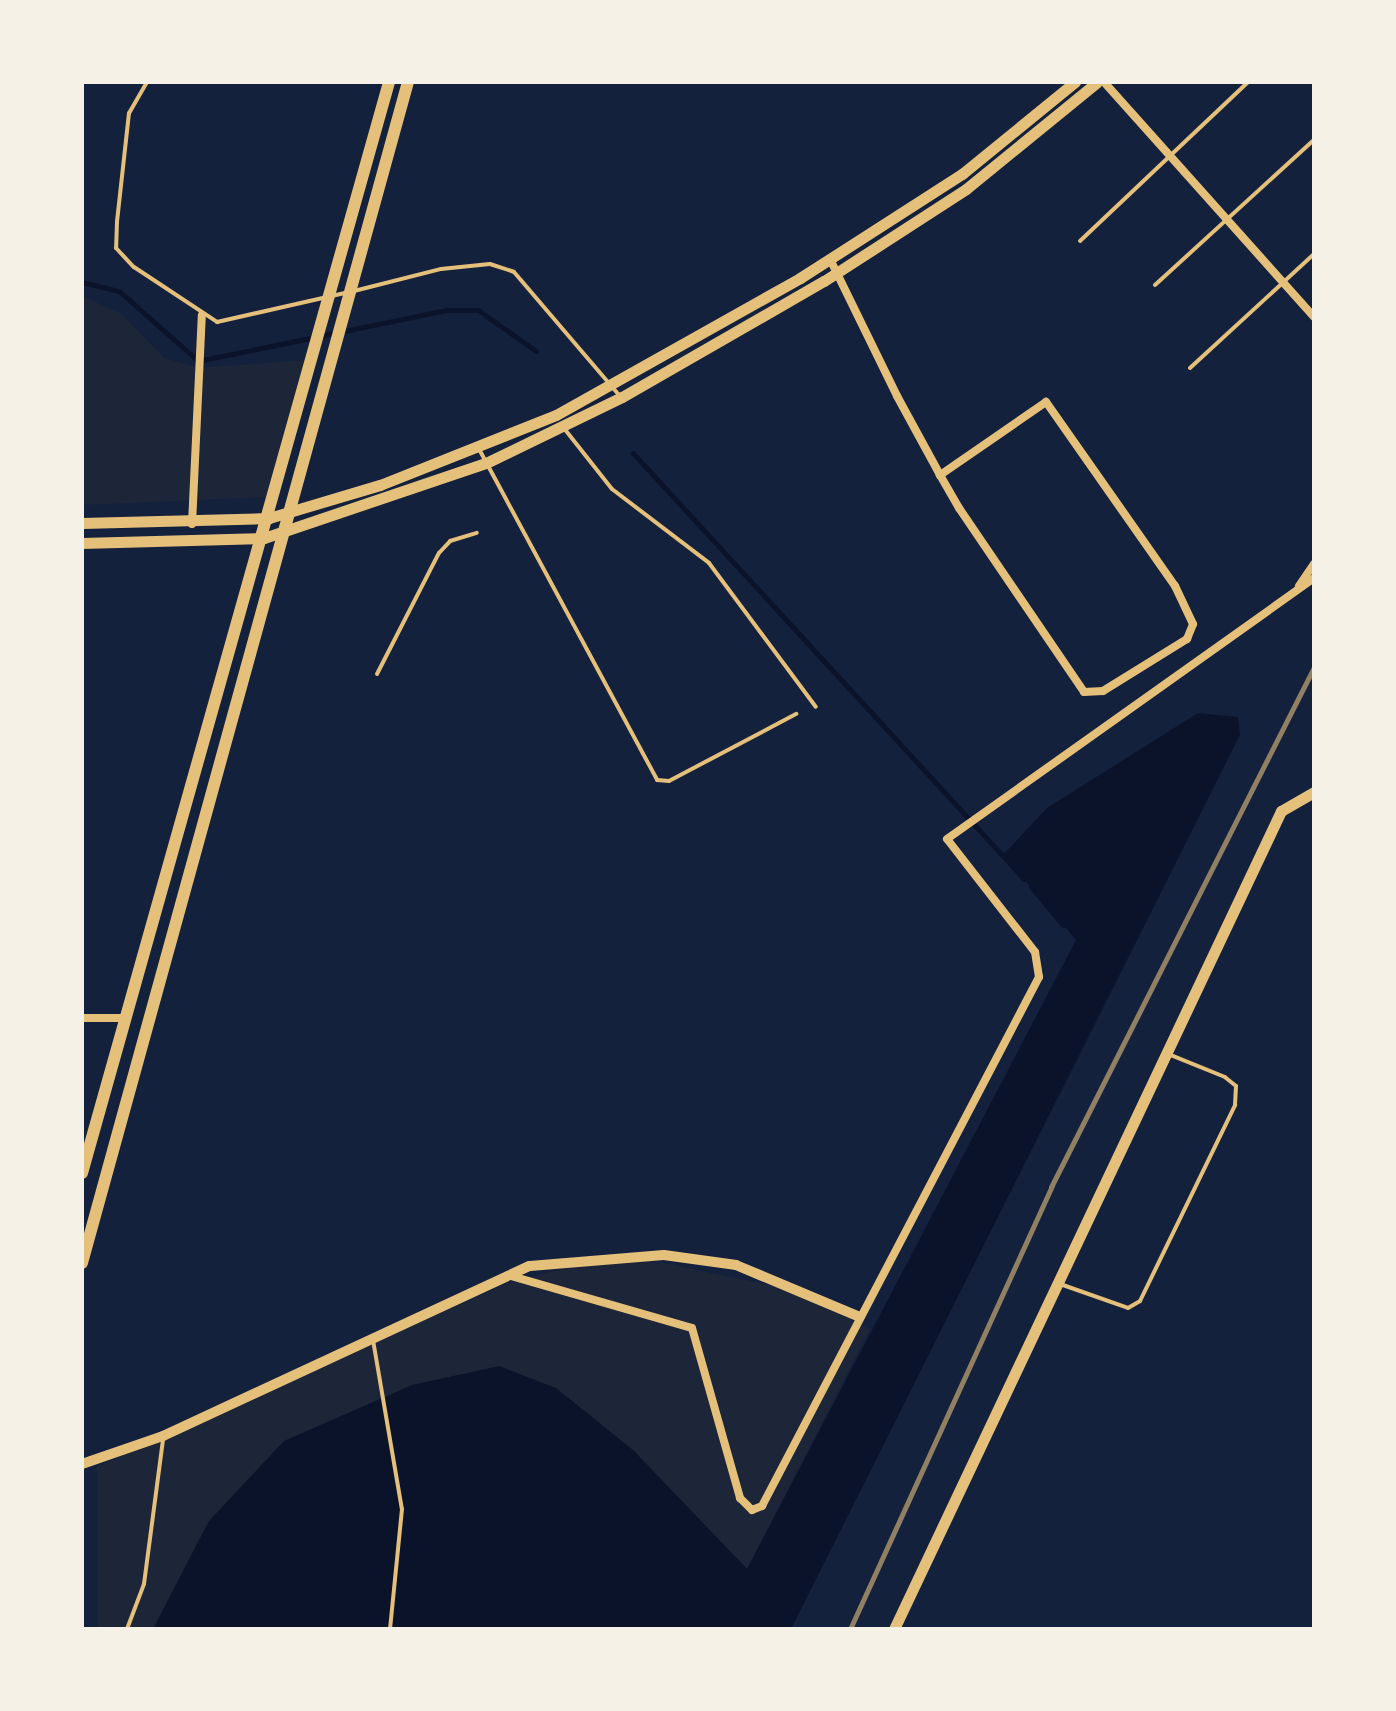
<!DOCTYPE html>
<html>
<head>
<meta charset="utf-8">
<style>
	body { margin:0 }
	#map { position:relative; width:1396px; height:1711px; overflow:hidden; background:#14213d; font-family:Jost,sans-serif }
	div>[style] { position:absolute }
	.green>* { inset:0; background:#1d2539 }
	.water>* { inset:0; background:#0b132b }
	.stream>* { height:5px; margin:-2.5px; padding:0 2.5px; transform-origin:2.5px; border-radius:2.5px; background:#0b132b }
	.service>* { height:4px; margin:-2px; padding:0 2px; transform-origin:2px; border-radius:2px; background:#e5c07b }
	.minor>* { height:8px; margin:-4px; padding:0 4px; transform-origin:4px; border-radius:4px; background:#e5c07b }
	.tertiary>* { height:10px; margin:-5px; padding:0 5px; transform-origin:5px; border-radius:5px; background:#e5c07b }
	.secondary>* { height:11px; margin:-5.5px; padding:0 5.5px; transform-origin:5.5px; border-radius:5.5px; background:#e5c07b }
	.primary>* { height:12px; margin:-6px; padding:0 6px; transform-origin:6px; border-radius:6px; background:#e5c07b }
	.rail>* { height:5px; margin:-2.5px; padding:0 2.5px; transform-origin:2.5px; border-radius:2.5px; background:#918062 }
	span { translate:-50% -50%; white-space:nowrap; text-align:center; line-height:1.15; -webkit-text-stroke:6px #f6f1e7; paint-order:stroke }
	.frame { position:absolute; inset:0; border:84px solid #f6f1e7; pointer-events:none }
</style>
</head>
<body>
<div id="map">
	<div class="green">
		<div style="clip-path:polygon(82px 296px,122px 314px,164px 358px,200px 368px,305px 360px,267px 497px,82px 505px)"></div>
		<div style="clip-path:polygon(658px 1262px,784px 1288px,870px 1329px,747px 1569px,633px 1450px,209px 1521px,153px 1629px,98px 1629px,97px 1467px,508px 1283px,586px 1263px)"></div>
	</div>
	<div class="water">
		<div style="clip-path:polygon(1198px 713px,1238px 717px,1240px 735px,791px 1629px,153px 1629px,209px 1521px,284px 1441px,412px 1385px,499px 1366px,556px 1388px,633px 1450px,747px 1569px,1076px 940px,1003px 855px,1047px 808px)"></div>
	</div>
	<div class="stream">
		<div style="left:82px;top:282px;width:38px;rotate:14deg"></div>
		<div style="left:119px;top:291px;width:106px;rotate:41.5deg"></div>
		<div style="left:198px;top:361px;width:253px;rotate:-11.6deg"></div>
		<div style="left:446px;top:310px;width:32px"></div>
		<div style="left:478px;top:310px;width:71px;rotate:35.3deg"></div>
		<div style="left:633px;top:453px;width:578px;rotate:47.45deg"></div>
		<div style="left:1031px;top:887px;width:50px;rotate:49.9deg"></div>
	</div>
	<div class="service">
		<div style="left:147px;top:82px;width:36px;rotate:120deg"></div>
		<div style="left:129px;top:113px;width:110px;rotate:96.3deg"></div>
		<div style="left:117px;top:222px;width:26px;rotate:92deg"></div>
		<div style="left:116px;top:248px;width:26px;rotate:47deg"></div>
		<div style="left:134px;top:267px;width:100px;rotate:33.5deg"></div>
		<div style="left:217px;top:322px;width:131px;rotate:-12.8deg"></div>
		<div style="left:1080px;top:241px;width:231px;rotate:-43.4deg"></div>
		<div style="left:1155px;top:285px;width:215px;rotate:-42.4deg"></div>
		<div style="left:354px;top:291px;width:90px;rotate:-14.2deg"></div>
		<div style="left:441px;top:269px;width:49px;rotate:-5.8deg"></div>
		<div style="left:490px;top:264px;width:25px;rotate:18deg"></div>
		<div style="left:514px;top:272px;width:163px;rotate:49.5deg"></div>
		<div style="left:1190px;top:368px;width:168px;rotate:-42.6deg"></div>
		<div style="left:563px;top:427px;width:79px;rotate:51.7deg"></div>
		<div style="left:612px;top:489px;width:122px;rotate:37.3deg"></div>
		<div style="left:709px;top:563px;width:179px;rotate:53.4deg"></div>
		<div style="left:479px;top:449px;width:376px;rotate:61.7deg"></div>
		<div style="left:657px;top:780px;width:12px;rotate:5deg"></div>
		<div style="left:669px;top:781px;width:144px;rotate:-27.8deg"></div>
		<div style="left:377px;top:674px;width:136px;rotate:-62.9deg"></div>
		<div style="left:439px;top:553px;width:16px;rotate:-47deg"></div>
		<div style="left:450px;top:541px;width:28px;rotate:-17deg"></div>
		<div style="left:1060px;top:1284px;width:72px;rotate:19.4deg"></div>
		<div style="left:1128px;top:1308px;width:14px;rotate:-30deg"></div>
		<div style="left:1140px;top:1301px;width:218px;rotate:-64.1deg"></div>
		<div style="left:1235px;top:1105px;width:19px;rotate:-87deg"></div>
		<div style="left:1236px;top:1086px;width:14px;rotate:-141deg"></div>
		<div style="left:1225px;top:1077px;width:61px;rotate:-158deg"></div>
		<div style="left:373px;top:1340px;width:171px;rotate:80.3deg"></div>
		<div style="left:402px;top:1509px;width:121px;rotate:95.7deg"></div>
		<div style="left:127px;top:1629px;width:48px;rotate:-69.3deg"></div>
		<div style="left:144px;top:1584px;width:146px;rotate:-82.5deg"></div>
	</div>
	<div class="minor">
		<div style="left:1104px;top:82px;width:315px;rotate:48.2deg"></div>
		<div style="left:830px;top:259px;width:153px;rotate:63.9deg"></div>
		<div style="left:897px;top:396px;width:90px;rotate:61.4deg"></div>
		<div style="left:940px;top:475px;width:38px;rotate:60deg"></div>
		<div style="left:959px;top:508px;width:222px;rotate:55.8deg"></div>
		<div style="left:1084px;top:692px;width:19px;rotate:-3deg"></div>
		<div style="left:1103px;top:691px;width:99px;rotate:-31.8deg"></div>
		<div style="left:1187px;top:639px;width:16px;rotate:-68deg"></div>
		<div style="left:1193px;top:624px;width:42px;rotate:-115.3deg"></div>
		<div style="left:1175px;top:586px;width:225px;rotate:-125deg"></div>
		<div style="left:1046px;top:402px;width:129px;rotate:145.4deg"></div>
		<div style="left:192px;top:524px;width:209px;rotate:-87.3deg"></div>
		<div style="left:1299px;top:586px;width:27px;rotate:-56deg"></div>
		<div style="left:82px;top:1018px;width:41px"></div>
		<div style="left:508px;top:1275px;width:191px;rotate:16.1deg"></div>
		<div style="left:692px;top:1328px;width:177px;rotate:74.2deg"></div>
		<div style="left:740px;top:1498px;width:17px;rotate:45deg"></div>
		<div style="left:752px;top:1510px;width:11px;rotate:-22deg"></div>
		<div style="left:762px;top:1506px;width:597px;rotate:-62.36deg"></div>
		<div style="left:1039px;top:977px;width:25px;rotate:-99deg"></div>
		<div style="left:1035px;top:952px;width:143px;rotate:-127.9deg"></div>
		<div style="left:947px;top:839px;width:450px;rotate:-35.4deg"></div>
	</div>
	<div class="tertiary">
		<div style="left:82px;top:1464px;width:86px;rotate:-19.1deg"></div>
		<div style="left:163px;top:1436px;width:404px;rotate:-24.9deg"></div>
		<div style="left:530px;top:1266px;width:134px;rotate:-4.7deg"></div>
		<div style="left:664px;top:1255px;width:73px;rotate:7.9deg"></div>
		<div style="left:736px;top:1265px;width:134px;rotate:22.8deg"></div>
	</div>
	<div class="secondary">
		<div style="left:82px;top:523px;width:187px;rotate:-1.5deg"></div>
		<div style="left:269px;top:518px;width:116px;rotate:-16.6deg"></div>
		<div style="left:380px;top:485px;width:189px;rotate:-21.7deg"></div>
		<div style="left:556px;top:415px;width:280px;rotate:-29.3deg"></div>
		<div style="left:800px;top:278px;width:193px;rotate:-32.7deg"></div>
		<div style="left:962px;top:174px;width:146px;rotate:-39.2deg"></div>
		<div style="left:82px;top:543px;width:182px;rotate:-1.6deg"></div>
		<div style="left:264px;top:538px;width:234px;rotate:-18.7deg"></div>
		<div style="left:486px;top:463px;width:151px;rotate:-25.9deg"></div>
		<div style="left:622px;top:397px;width:233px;rotate:-29.9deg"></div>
		<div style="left:824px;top:281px;width:169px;rotate:-32.9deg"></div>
		<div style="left:966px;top:189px;width:169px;rotate:-39.2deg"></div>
		<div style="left:894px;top:1629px;width:905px;rotate:-64.68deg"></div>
		<div style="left:1281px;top:811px;width:38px;rotate:-30deg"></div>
	</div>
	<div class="primary">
		<div style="left:82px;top:1173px;width:1133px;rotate:-74.28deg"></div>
		<div style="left:82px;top:1263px;width:1225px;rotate:-74.57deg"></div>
	</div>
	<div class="rail">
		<div style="left:850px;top:1629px;width:486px;rotate:-65.5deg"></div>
		<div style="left:1051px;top:1187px;width:583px;rotate:-63.17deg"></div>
	</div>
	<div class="frame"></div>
</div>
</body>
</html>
